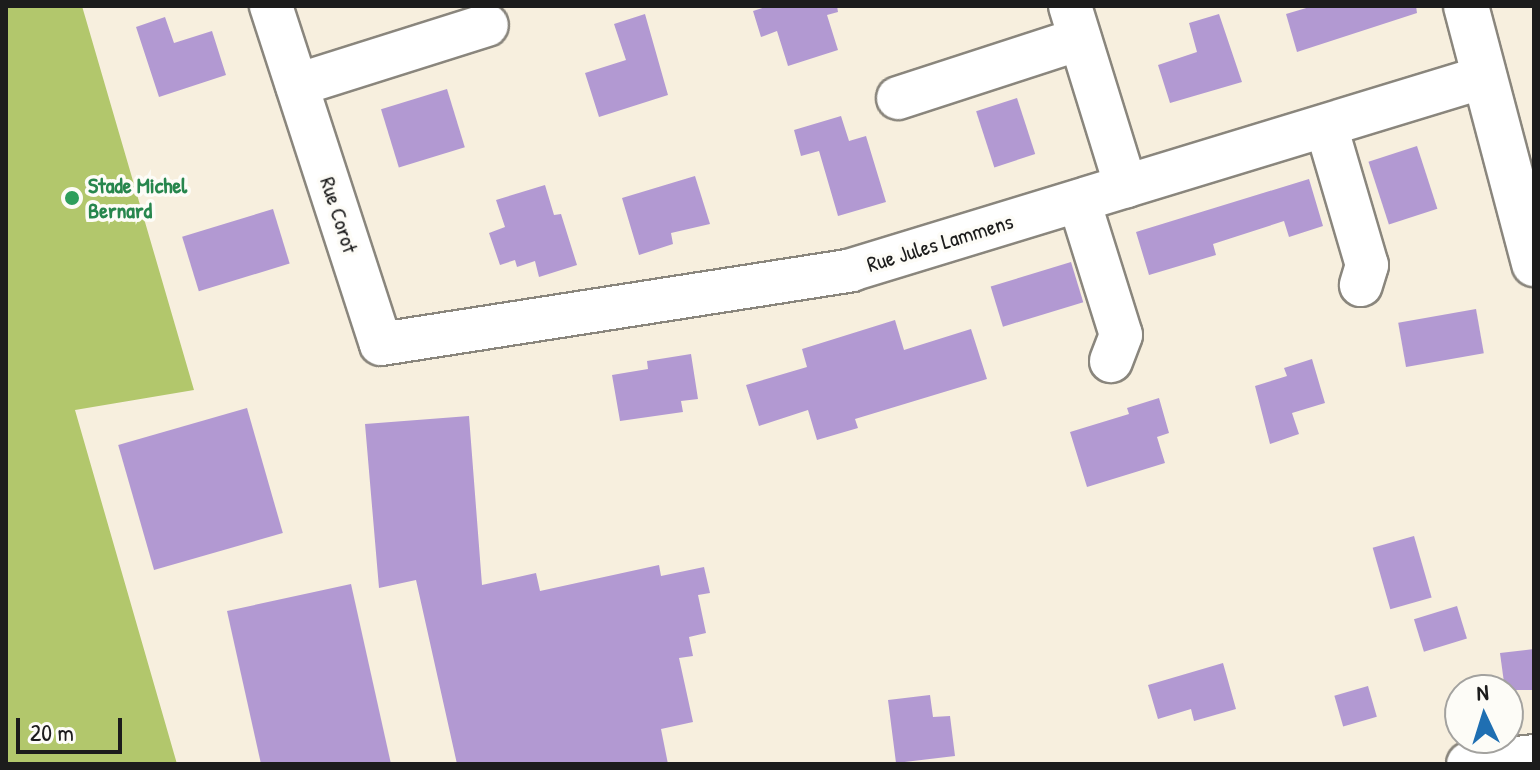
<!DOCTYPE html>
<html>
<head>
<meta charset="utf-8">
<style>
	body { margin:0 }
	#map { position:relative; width:1540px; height:770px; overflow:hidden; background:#f7efde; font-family:"Patrick Hand",sans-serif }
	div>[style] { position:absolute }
	.green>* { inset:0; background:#b2c76c }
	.building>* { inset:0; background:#b299d2; transform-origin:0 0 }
	.roads { filter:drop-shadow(2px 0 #8a867d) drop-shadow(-2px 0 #8a867d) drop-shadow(0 2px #8a867d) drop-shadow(0 -2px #8a867d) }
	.street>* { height:42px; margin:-21px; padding:0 21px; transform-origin:21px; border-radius:21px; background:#fff }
	.secondary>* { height:44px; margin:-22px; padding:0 22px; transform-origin:22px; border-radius:22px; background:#fff }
	.dots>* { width:22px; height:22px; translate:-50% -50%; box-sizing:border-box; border:4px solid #fdfcf7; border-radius:50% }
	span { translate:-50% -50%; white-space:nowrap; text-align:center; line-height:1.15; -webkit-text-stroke:7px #fdfcf7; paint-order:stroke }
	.leisure-label { font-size:22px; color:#27864d; font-weight:700 }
	.left { translate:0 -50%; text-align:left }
	.street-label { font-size:22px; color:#1c1c1c }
	.frame { position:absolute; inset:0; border:8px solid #1c1c1c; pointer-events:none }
	.north { position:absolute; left:1444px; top:674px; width:80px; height:80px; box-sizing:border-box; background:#fdfcf7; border:2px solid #a3a29f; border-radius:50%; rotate:356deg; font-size:22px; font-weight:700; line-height:32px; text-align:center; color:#1c1c1c }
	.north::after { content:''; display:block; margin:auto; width:28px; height:36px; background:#1f6fb2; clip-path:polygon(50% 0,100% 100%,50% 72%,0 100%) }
	.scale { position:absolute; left:16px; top:718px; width:106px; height:36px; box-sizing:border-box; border:4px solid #1c1c1c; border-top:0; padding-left:10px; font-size:24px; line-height:28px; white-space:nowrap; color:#1c1c1c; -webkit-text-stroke:6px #fdfcf7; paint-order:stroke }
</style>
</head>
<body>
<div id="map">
	<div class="green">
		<div style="clip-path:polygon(6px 6px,82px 6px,194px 390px,75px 410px,177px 764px,6px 764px)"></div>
	</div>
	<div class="building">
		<div style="clip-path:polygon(769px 6px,837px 6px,838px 12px,827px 15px,838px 50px,788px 66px,777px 31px,761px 37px,753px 11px)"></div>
		<div style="clip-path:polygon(1313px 6px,1416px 6px,1417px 13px,1297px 52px,1286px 14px)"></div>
		<div style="clip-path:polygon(645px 14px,668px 95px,599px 117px,585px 73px,626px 60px,614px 24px)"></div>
		<div style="clip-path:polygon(1219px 14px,1242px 82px,1170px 103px,1158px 65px,1197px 52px,1189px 23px)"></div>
		<div style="clip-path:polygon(165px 17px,174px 43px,212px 31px,226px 75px,159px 97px,136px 27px)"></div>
		<div style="left:447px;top:89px;width:61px;height:69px;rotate:73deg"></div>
		<div style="left:1017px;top:98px;width:59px;height:43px;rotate:72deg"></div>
		<div style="clip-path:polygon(841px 116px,849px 141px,866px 136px,886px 202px,838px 216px,819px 151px,801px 156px,794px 130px)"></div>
		<div style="left:1417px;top:146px;width:66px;height:51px;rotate:72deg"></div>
		<div style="clip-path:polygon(695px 176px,710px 224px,671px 233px,673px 244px,639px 255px,622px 198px)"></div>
		<div style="clip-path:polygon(1309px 179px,1323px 226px,1289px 237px,1284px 221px,1213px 244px,1216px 255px,1149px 275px,1136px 232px)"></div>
		<div style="clip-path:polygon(545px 185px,554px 215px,561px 214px,577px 265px,539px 277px,535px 261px,517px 267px,515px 260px,500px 265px,489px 233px,505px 227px,496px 200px)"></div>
		<div style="left:273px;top:209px;width:57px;height:95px;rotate:73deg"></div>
		<div style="left:1071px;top:262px;width:42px;height:84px;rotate:73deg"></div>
		<div style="left:1476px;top:309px;width:45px;height:79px;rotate:80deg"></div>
		<div style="clip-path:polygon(895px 320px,904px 350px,971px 329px,987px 379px,855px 419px,858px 428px,817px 440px,808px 410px,759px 426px,746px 385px,807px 367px,802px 349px)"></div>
		<div style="clip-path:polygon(691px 354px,698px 399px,681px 401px,683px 412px,620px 421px,612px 375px,648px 369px,647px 361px)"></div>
		<div style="clip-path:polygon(1312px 359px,1325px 403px,1292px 413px,1299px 434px,1270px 444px,1255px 386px,1287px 376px,1284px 368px)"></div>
		<div style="clip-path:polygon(1159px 398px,1169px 433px,1157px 437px,1165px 463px,1087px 487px,1070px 432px,1129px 414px,1127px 408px)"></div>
		<div style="left:247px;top:408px;width:130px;height:134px;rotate:74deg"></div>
		<div style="clip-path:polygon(469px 416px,482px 585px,536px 573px,540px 591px,659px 565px,661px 576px,704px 567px,710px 593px,698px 595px,706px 633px,689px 637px,693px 656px,679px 658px,693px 722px,661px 729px,668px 764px,457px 764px,416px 580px,379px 588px,365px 424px)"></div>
		<div style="left:1414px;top:536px;width:64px;height:43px;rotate:74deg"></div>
		<div style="clip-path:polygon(351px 584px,391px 764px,261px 764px,227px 611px)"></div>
		<div style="left:1457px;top:606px;width:34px;height:45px;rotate:73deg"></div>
		<div style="clip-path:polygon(1534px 649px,1534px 690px,1505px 690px,1500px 653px)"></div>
		<div style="clip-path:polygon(1223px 663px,1236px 709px,1194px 721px,1191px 709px,1158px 719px,1148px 685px)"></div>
		<div style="left:1368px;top:686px;width:32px;height:35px;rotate:74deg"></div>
		<div style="clip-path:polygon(930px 695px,933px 717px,950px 716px,955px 756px,896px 763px,888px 700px)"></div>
	</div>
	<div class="roads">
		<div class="street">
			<div style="left:271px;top:6px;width:355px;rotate:72deg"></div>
			<div style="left:381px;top:344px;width:476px;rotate:-8.9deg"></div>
			<div style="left:851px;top:270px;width:662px;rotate:-16.96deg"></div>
			<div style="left:1070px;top:6px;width:189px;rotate:72.8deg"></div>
			<div style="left:297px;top:85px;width:199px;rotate:-17.5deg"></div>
			<div style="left:898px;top:98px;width:191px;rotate:-18deg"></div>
			<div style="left:1326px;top:126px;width:145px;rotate:73.6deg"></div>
			<div style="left:1367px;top:265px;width:21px;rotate:107deg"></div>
			<div style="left:1079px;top:201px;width:140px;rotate:72.6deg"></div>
			<div style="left:1121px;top:335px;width:28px;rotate:111deg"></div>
			<div style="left:1468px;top:764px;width:66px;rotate:-6.9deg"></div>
		</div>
		<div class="secondary">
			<div style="left:1466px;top:6px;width:267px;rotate:75.2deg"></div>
		</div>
	</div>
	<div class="dots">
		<div style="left:72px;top:198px;background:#2e9e5b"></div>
	</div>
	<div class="leisure-label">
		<span class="left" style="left:88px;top:198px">Stade Michel<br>Bernard</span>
	</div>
	<div class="street-label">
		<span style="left:339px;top:215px;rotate:72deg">Rue Corot</span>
		<span style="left:940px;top:243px;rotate:-17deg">Rue Jules Lammens</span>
	</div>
	<div class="frame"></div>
	<div class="north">N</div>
	<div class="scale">20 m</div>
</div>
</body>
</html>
